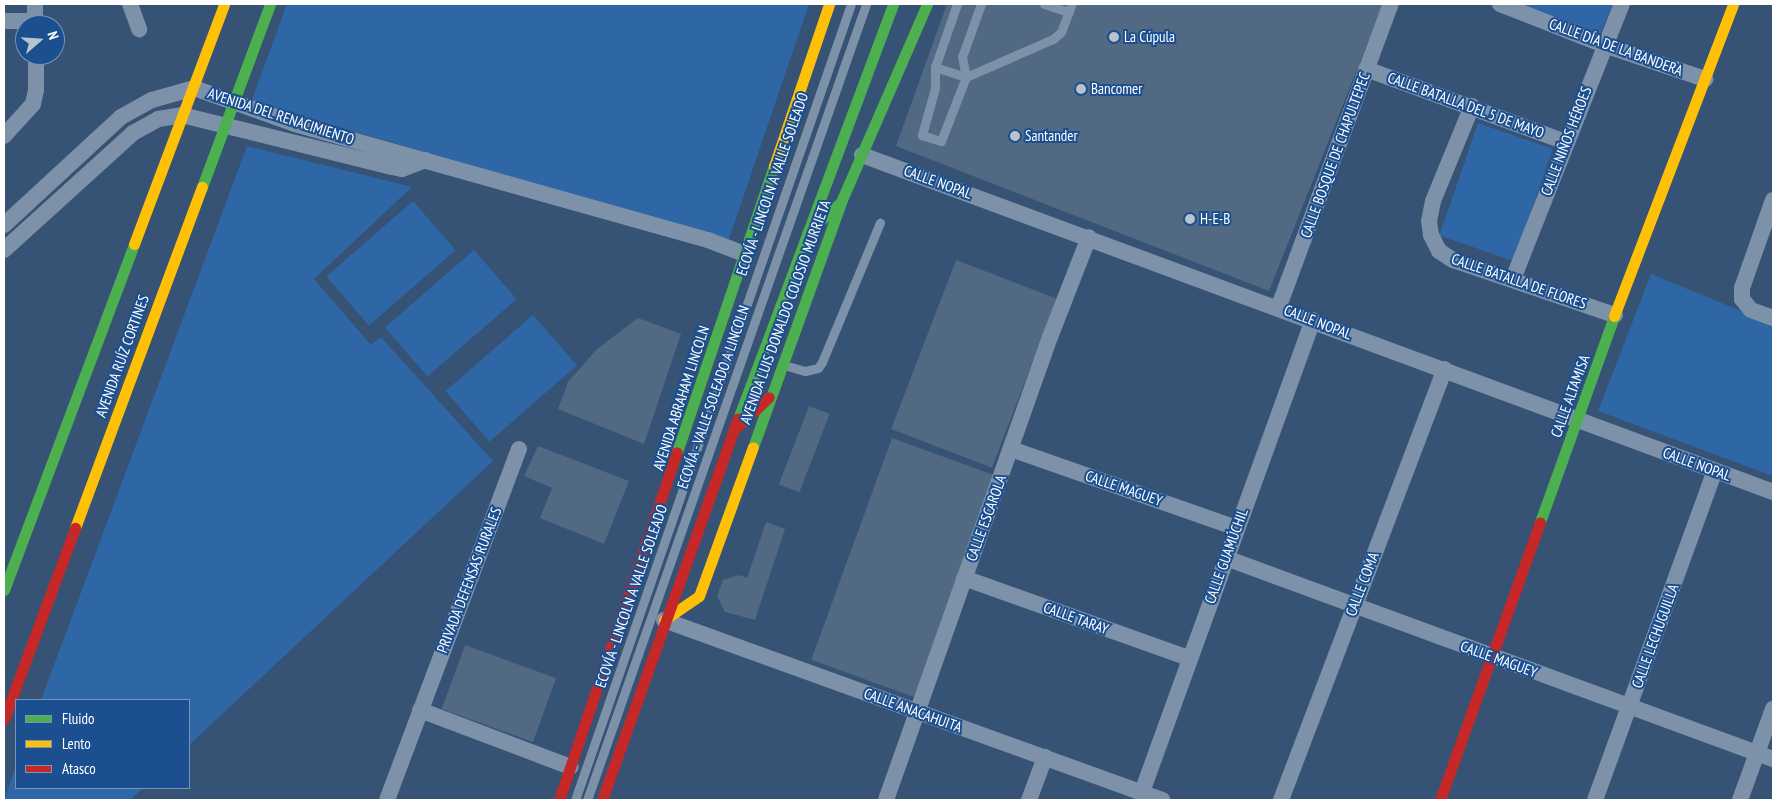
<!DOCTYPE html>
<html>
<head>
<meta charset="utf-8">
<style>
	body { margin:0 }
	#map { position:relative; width:1777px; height:804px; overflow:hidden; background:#365274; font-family:"PT Sans Narrow",sans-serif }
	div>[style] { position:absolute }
	.green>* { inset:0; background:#2f66a5; transform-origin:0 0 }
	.building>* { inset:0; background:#526984; transform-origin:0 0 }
	.lane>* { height:9px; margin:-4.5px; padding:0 4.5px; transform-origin:4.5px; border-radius:4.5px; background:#7d92a8 }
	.street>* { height:16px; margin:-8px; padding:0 8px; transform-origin:8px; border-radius:8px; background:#7d92a8 }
	.fast>* { height:11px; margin:-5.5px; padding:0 5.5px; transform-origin:5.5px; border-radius:5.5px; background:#4caf50 }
	.slow>* { height:11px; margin:-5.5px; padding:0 5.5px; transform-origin:5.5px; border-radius:5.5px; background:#ffc107 }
	.jam>* { height:11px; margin:-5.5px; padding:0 5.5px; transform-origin:5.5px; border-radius:5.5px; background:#c62828 }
	.dots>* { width:14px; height:14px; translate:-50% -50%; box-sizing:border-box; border:2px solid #1b4f8f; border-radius:50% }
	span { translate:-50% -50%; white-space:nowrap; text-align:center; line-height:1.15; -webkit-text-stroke:4px #1b4f8f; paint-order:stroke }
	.poi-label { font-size:15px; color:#fff }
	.left { translate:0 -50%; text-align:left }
	.street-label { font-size:15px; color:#fff }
	.frame { position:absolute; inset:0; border:5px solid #fff; pointer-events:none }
	.legend { position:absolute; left:15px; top:699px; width:175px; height:90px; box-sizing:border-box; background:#1b4f8f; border:1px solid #7695bc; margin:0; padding:6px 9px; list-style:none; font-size:15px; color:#fff }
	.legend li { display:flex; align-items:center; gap:10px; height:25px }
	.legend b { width:25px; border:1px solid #7695bc }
	.north { position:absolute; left:15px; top:15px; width:50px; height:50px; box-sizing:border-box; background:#1b4f8f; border:1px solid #7695bc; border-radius:50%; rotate:71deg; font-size:14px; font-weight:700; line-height:20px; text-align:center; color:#fff }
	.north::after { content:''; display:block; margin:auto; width:18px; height:22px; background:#b9c2ce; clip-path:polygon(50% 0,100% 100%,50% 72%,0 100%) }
</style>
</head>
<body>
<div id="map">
	<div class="green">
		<div style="clip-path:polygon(287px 4px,809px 4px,729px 239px,251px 102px)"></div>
		<div style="clip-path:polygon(1521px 4px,1613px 4px,1600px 34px)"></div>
		<div style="left:1478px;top:123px;width:79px;height:119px;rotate:19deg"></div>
		<div style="clip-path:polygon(247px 146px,412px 187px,314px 279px,371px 345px,381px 337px,493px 461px,189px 745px,189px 700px,41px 700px)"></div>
		<div style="left:413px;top:201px;width:65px;height:115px;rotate:49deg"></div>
		<div style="left:474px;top:250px;width:65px;height:118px;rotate:49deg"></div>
		<div style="clip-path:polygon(1651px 274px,1773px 324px,1773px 476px,1598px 411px)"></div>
		<div style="left:533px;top:315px;width:67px;height:116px;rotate:49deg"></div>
		<div style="clip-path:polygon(16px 766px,16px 788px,143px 788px,130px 800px,4px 800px)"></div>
	</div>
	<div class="building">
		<div style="clip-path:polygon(947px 4px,1383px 4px,1269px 291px,896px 146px)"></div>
		<div style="left:956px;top:260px;width:108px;height:181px;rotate:21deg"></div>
		<div style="clip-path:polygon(638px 318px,681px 334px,644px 444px,558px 409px,568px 382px,597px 349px)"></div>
		<div style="left:809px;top:406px;width:22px;height:84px;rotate:21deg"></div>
		<div style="left:892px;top:438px;width:114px;height:236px;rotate:20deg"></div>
		<div style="clip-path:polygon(538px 446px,629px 481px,604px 544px,540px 518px,552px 488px,524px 476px)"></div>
		<div style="clip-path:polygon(766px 522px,785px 529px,755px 620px,725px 612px,717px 596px,723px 580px,739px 575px,747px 578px)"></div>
		<div style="left:465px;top:645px;width:97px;height:68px;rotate:20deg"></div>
	</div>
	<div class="lane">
		<div style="left:957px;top:4px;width:67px;rotate:109.2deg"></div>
		<div style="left:935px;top:67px;width:33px;rotate:18deg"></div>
		<div style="left:966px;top:77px;width:95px;rotate:-23.6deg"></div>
		<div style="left:1053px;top:39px;width:11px;rotate:-41deg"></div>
		<div style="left:1061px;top:32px;width:30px;rotate:-69deg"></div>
		<div style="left:1044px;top:4px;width:26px;rotate:18deg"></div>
		<div style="left:935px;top:67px;width:21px;rotate:90deg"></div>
		<div style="left:935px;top:88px;width:49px;rotate:105.5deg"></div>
		<div style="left:922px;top:135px;width:20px;rotate:18deg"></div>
		<div style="left:941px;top:141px;width:69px;rotate:-68.7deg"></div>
		<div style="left:966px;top:77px;width:20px;rotate:-101deg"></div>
		<div style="left:962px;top:57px;width:56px;rotate:-70.3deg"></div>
		<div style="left:784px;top:365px;width:22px;rotate:16deg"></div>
		<div style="left:805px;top:371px;width:13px;rotate:-13deg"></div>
		<div style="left:818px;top:368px;width:7px;rotate:-56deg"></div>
		<div style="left:822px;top:362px;width:151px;rotate:-67.4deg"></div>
		<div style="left:575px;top:800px;width:842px;rotate:-70.88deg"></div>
		<div style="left:587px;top:800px;width:843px;rotate:-70.68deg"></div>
	</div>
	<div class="street">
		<div style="left:35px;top:4px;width:21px;rotate:90deg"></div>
		<div style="left:130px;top:4px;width:27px;rotate:70deg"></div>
		<div style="left:1500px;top:4px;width:112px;rotate:21.5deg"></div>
		<div style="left:1604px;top:45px;width:107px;rotate:18.6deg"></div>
		<div style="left:4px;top:21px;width:31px"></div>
		<div style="left:1366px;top:69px;width:212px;rotate:20.1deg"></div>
		<div style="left:1472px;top:106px;width:103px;rotate:112.3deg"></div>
		<div style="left:1433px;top:201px;width:20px;rotate:101deg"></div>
		<div style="left:1429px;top:221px;width:14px;rotate:82deg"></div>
		<div style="left:1431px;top:235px;width:18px;rotate:63deg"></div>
		<div style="left:1439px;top:251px;width:17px;rotate:33deg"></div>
		<div style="left:1453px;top:260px;width:171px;rotate:18.8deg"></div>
		<div style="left:4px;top:136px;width:43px;rotate:-47.8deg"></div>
		<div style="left:33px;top:104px;width:14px;rotate:-78deg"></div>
		<div style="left:36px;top:90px;width:35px;rotate:-90deg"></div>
		<div style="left:862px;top:155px;width:971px;rotate:20.3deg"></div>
		<div style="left:1773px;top:200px;width:93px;rotate:109.4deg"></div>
		<div style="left:1742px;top:288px;width:11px;rotate:90deg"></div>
		<div style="left:1742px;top:299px;width:14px;rotate:51deg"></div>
		<div style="left:1751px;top:310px;width:23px;rotate:20deg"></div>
		<div style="left:4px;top:225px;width:159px;rotate:-42.7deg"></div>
		<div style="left:121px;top:117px;width:35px;rotate:-29deg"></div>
		<div style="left:152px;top:100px;width:44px;rotate:-15.9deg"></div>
		<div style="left:194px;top:88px;width:107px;rotate:19.6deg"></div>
		<div style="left:295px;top:124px;width:429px;rotate:15.7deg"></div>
		<div style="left:708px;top:240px;width:39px;rotate:21deg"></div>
		<div style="left:4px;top:250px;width:174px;rotate:-42.2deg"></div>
		<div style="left:133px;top:133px;width:29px;rotate:-29deg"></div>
		<div style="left:158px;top:119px;width:24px;rotate:-9deg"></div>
		<div style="left:182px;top:115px;width:216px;rotate:13.9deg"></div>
		<div style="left:392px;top:167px;width:10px;rotate:11deg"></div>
		<div style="left:402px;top:169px;width:25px;rotate:-21deg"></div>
		<div style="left:1513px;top:279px;width:296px;rotate:-68.4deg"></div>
		<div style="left:1279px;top:306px;width:322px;rotate:-69.7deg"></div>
		<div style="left:1011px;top:449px;width:239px;rotate:19.3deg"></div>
		<div style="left:1226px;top:558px;width:583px;rotate:20.18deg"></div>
		<div style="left:964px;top:578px;width:239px;rotate:19.6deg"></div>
		<div style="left:664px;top:620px;width:530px;rotate:19.87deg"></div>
		<div style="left:420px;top:710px;width:161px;rotate:20.7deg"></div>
		<div style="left:1142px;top:792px;width:502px;rotate:-70.09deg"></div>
		<div style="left:387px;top:800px;width:375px;rotate:-69.4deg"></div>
		<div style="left:886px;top:800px;width:491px;rotate:-70.5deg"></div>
		<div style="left:1050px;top:337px;width:107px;rotate:-68.7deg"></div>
		<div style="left:1029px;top:800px;width:46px;rotate:-69.6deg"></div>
		<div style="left:1281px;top:800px;width:461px;rotate:-69.2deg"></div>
		<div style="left:1595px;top:800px;width:350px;rotate:-70deg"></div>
		<div style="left:1740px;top:800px;width:97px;rotate:-70.1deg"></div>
	</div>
	<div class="fast">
		<div style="left:202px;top:187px;width:195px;rotate:-69.6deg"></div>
		<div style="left:807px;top:233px;width:46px;rotate:-42.4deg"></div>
		<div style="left:738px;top:419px;width:443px;rotate:-69.5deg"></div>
		<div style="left:753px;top:447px;width:260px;rotate:-70.2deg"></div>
		<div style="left:841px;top:202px;width:216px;rotate:-66.5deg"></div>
		<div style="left:677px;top:452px;width:302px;rotate:-71.3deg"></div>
		<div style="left:1540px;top:522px;width:219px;rotate:-70.2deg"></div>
		<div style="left:4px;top:590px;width:370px;rotate:-69.4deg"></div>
	</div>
	<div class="slow">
		<div style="left:774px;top:166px;width:171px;rotate:-71.2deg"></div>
		<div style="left:134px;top:244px;width:256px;rotate:-69.4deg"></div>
		<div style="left:1614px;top:316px;width:334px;rotate:-69.1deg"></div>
		<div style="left:75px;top:528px;width:364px;rotate:-69.6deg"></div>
		<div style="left:664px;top:620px;width:42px;rotate:-34.4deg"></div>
		<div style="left:699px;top:596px;width:158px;rotate:-70.1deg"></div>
	</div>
	<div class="jam">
		<div style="left:738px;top:426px;width:42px;rotate:-43.1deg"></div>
		<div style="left:4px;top:719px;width:204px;rotate:-69.6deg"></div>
		<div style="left:559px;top:800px;width:367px;rotate:-71.3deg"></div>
		<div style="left:602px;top:800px;width:405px;rotate:-70.4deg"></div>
		<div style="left:1440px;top:800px;width:295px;rotate:-70.2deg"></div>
	</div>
	<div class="dots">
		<div style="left:1114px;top:37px;background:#b9c2ce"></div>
		<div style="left:1081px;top:89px;background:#b9c2ce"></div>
		<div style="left:1015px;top:136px;background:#b9c2ce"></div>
		<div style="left:1190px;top:219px;background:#b9c2ce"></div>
	</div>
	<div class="poi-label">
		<span class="left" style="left:1124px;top:37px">La Cúpula</span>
		<span class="left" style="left:1091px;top:89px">Bancomer</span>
		<span class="left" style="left:1025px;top:136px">Santander</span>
		<span class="left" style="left:1200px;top:219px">H-E-B</span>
	</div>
	<div class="street-label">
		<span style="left:1616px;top:47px;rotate:20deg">CALLE DÍA DE LA BANDERA</span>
		<span style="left:1466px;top:105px;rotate:20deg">CALLE BATALLA DEL 5 DE MAYO</span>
		<span style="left:281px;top:116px;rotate:18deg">AVENIDA DEL RENACIMIENTO</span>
		<span style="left:1566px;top:141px;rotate:-69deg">CALLE NIÑOS HÉROES</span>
		<span style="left:1335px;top:155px;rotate:-70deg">CALLE BOSQUE DE CHAPULTEPEC</span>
		<span style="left:938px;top:182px;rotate:20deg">CALLE NOPAL</span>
		<span style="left:772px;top:184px;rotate:-71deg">ECOVÍA - LINCOLN A VALLE SOLEADO</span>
		<span style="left:1519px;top:281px;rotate:19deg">CALLE BATALLA DE FLORES</span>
		<span style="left:785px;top:312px;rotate:-70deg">AVENIDA LUIS DONALDO COLOSIO MURRIETA</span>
		<span style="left:1318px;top:322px;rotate:21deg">CALLE NOPAL</span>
		<span style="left:122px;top:356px;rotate:-70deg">AVENIDA RUÍZ CORTINES</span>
		<span style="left:1570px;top:396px;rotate:-70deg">CALLE ALTAMISA</span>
		<span style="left:713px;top:397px;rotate:-71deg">ECOVÍA - VALLE SOLEADO A LINCOLN</span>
		<span style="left:681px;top:398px;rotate:-72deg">AVENIDA ABRAHAM LINCOLN</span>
		<span style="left:1697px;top:464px;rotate:20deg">CALLE NOPAL</span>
		<span style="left:1124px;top:488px;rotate:19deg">CALLE MAGUEY</span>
		<span style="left:986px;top:518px;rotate:-70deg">CALLE ESCAROLA</span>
		<span style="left:1226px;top:556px;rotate:-70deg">CALLE GUAMÚCHIL</span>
		<span style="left:469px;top:580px;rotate:-69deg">PRIVADA DEFENSAS RURALES</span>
		<span style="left:1362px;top:584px;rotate:-69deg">CALLE COMA</span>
		<span style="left:631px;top:596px;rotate:-71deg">ECOVÍA - LINCOLN A VALLE SOLEADO</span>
		<span style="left:1076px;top:618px;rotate:20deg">CALLE TARAY</span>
		<span style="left:1655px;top:636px;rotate:-70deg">CALLE LECHUGUILLA</span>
		<span style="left:1499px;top:659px;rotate:20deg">CALLE MAGUEY</span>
		<span style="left:913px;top:710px;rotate:20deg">CALLE ANACAHUITA</span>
	</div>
	<div class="frame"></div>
	<ul class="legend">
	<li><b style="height:6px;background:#4caf50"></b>Fluido</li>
	<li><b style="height:6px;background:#ffc107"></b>Lento</li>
	<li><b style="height:6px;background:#c62828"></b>Atasco</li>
	</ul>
	<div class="north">N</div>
</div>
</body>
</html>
